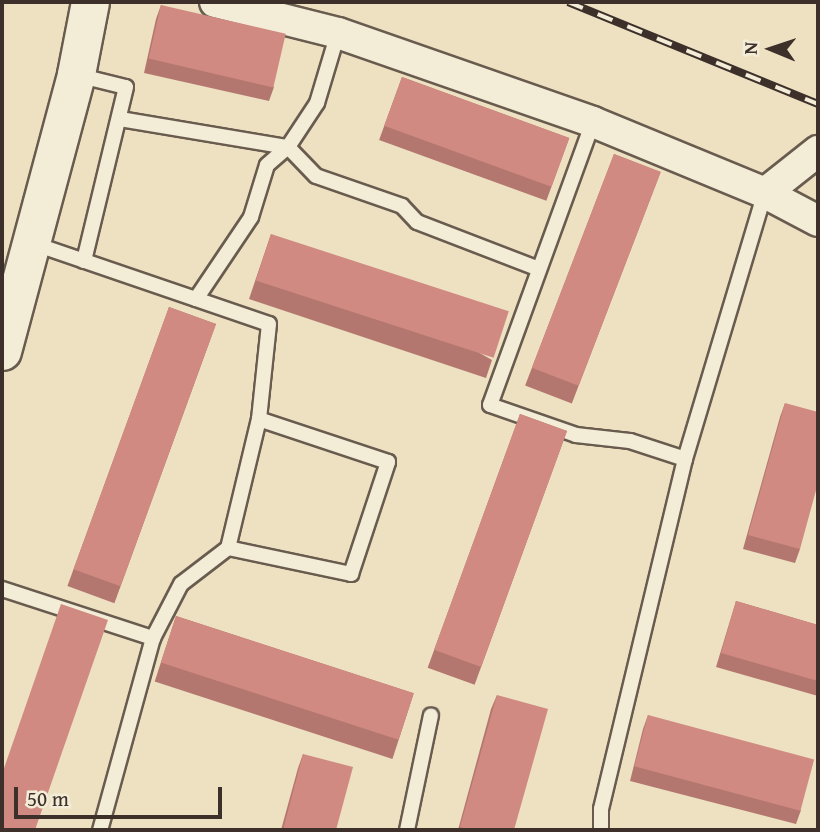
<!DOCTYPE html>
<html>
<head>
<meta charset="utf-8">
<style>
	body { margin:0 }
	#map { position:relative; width:820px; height:832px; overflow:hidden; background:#ede1c2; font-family:"Gentium Book Plus",serif }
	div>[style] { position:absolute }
	.roads { filter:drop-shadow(2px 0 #695c4f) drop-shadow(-2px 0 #695c4f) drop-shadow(0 2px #695c4f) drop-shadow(0 -2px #695c4f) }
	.service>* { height:14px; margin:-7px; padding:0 7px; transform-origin:7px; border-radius:7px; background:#f3ecd7 }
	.minor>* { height:30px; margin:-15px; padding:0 15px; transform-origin:15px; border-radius:15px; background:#f3ecd7 }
	.tertiary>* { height:37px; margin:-18.5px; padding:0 18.5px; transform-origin:18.5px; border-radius:18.5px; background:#f3ecd7 }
	.rail>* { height:8px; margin-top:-4px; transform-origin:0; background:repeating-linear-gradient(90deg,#f3ecd7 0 16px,#3d2f29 0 32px); box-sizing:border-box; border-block:2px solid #3d2f29 }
	.wall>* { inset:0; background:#b4776f; transform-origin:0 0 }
	.building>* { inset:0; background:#d18a81; transform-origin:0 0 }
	span { translate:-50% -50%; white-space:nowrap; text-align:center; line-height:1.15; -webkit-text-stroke:5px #f3ecd7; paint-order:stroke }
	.frame { position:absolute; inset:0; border:4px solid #3d2f29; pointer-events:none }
	.north { position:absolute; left:736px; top:14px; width:70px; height:70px; -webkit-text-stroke:5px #f3ecd7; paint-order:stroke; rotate:272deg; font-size:19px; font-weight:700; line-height:28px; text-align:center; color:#3d2f29 }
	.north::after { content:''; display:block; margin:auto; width:24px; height:32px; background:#3d2f29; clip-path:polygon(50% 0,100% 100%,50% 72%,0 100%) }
	.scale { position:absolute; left:14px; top:787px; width:208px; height:32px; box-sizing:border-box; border:4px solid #3d2f29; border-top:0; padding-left:9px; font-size:21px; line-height:24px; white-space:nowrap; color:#3d2f29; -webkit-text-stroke:5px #f3ecd7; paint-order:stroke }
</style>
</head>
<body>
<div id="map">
	<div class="roads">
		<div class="service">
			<div style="left:77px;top:75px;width:50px;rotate:13.8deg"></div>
			<div style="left:126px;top:87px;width:179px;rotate:103.6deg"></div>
			<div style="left:120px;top:119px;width:170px;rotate:9.5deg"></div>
			<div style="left:288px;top:147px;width:40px;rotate:46deg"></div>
			<div style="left:316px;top:176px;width:91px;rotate:19.2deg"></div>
			<div style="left:402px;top:206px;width:22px;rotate:47deg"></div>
			<div style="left:417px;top:222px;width:128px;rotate:21.1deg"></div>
			<div style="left:593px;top:122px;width:301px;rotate:110deg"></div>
			<div style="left:490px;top:405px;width:91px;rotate:19.2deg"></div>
			<div style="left:576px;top:435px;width:54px;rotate:6.3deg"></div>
			<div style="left:630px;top:441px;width:58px;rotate:18.1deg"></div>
			<div style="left:32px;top:243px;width:250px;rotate:18.9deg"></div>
			<div style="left:269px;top:324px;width:96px;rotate:96deg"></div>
			<div style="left:259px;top:419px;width:133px;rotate:103.5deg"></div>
			<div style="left:228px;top:548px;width:59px;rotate:142.5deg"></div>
			<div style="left:181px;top:584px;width:61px;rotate:117.4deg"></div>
			<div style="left:153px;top:638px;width:199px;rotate:105.4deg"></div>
			<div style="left:196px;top:299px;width:99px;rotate:-56.1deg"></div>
			<div style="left:251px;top:217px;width:54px;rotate:-72.9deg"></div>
			<div style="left:267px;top:165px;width:28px;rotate:-41deg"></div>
			<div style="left:288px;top:147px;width:53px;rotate:-56.6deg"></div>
			<div style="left:317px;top:103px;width:73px;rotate:-73.3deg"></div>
			<div style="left:228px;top:548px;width:126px;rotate:11.9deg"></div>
			<div style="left:351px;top:574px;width:118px;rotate:-71.7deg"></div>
			<div style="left:388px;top:462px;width:136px;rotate:-161.6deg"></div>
			<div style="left:2px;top:589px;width:159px;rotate:18deg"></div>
			<div style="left:407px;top:830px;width:117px;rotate:-78.2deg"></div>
			<div style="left:601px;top:830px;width:21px;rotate:-90deg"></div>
			<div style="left:601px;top:809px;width:360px;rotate:-76.5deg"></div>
			<div style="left:685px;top:459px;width:278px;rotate:-73.3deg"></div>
		</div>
		<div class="minor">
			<div style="left:215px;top:2px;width:127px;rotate:14.1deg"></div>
			<div style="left:338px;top:33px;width:270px;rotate:19.2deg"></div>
			<div style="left:593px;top:122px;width:186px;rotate:22.4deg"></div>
			<div style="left:765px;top:193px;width:60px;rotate:27.8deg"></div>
			<div style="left:765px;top:193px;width:68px;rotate:-38.4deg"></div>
		</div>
		<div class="tertiary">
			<div style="left:2px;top:351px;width:287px;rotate:-75deg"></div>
			<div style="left:76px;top:74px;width:73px;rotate:-79deg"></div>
		</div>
	</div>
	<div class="rail">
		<div style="left:568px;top:2px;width:270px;rotate:22.2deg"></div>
	</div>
	<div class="wall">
		<div style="clip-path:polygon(161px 5px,274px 87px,269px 101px,144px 73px,156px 19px)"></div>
		<div style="left:402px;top:77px;width:178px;height:67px;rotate:20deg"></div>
		<div style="left:614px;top:154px;width:50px;height:248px;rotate:21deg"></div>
		<div style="clip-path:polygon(271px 234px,492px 360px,486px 378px,249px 299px)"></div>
		<div style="left:169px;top:307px;width:50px;height:297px;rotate:20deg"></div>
		<div style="clip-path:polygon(785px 403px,800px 549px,795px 563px,743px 549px,780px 417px)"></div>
		<div style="left:520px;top:414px;width:50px;height:270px;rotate:20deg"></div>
		<div style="clip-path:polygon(736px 601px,818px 625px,818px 696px,716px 667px)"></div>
		<div style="left:176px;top:616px;width:250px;height:69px;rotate:18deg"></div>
		<div style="clip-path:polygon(497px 695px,514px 830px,458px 830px,491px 709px)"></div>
		<div style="clip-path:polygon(648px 715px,801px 810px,796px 824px,630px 781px,643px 729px)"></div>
		<div style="clip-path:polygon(303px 754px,336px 830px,281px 830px,298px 768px)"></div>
	</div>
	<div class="building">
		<div style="left:161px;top:5px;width:128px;height:55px;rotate:13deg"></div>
		<div style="left:402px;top:77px;width:178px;height:52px;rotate:20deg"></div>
		<div style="left:614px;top:154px;width:50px;height:229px;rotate:21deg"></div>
		<div style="left:271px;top:234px;width:250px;height:49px;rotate:18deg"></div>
		<div style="left:169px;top:307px;width:50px;height:279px;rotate:20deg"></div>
		<div style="clip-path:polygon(785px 403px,818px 412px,818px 483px,800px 549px,748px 535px)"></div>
		<div style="left:520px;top:414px;width:50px;height:251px;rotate:20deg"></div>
		<div style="clip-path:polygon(736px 601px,818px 625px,818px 681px,721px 653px)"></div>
		<div style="clip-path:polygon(61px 604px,108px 620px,35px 830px,2px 830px,2px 774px)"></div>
		<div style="left:176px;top:616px;width:250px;height:49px;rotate:18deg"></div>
		<div style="clip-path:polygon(497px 695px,548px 709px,514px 830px,471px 830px,460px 827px)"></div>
		<div style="left:648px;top:715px;width:172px;height:53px;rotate:15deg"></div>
		<div style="clip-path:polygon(303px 754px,353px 767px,336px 830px,283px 830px)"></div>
	</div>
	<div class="frame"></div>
	<div class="north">N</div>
	<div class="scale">50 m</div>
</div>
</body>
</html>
